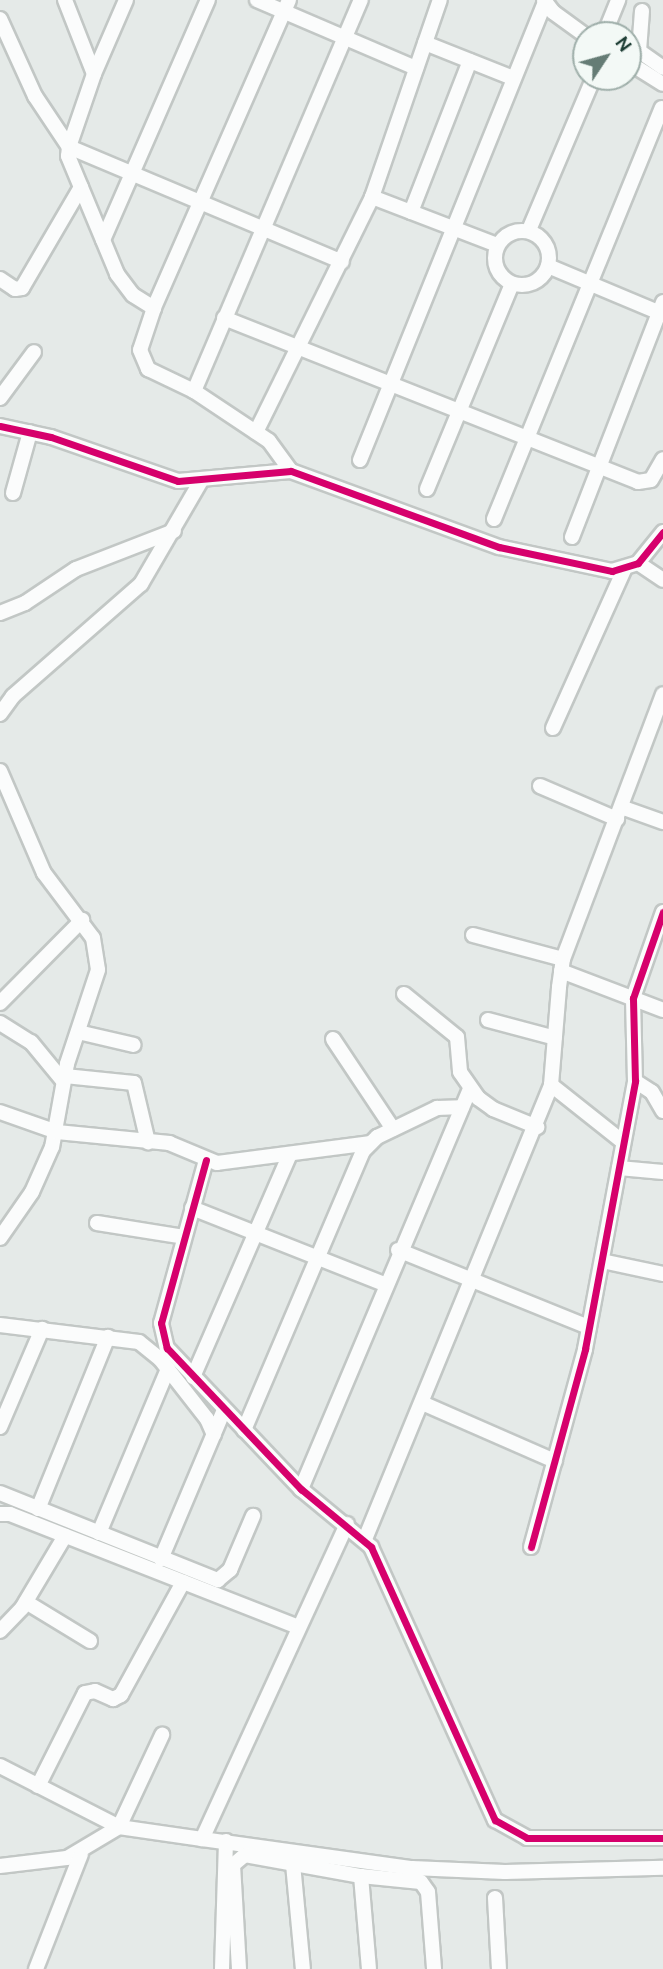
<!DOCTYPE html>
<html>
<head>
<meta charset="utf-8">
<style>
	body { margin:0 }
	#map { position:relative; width:663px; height:1969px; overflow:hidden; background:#e5eae8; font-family:Overpass,sans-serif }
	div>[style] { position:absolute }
	.roads { filter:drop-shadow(2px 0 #c2c7c5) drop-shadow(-2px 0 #c2c7c5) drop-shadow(0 2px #c2c7c5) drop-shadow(0 -2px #c2c7c5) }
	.minor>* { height:14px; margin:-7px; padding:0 7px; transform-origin:7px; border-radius:7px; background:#fbfcfc }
	.minor>.ring { margin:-7px; padding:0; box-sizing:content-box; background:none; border:14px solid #fbfcfc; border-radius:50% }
	.cycleway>* { height:7px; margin:-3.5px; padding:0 3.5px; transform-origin:3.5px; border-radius:3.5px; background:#d6006c }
	span { translate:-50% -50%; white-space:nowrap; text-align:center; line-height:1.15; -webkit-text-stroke:5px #f3f9f6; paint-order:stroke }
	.north { position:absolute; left:572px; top:21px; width:70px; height:70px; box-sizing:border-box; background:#f3f9f6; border:2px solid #9fafaa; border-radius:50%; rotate:54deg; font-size:19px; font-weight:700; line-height:28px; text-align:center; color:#204037 }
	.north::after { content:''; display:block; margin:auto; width:24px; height:32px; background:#657c75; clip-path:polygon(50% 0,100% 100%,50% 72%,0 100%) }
</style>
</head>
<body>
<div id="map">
	<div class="roads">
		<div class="minor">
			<div style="left:65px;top:0;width:79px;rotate:68.6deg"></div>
			<div style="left:126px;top:0;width:81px;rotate:113.4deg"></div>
			<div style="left:94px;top:74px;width:77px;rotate:108.9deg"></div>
			<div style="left:69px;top:147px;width:296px;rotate:22.8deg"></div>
			<div style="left:257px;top:0;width:173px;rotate:23.2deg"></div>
			<div style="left:289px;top:0;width:336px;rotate:113.7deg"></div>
			<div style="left:154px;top:308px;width:44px;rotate:108.4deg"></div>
			<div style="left:140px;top:350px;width:21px;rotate:67deg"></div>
			<div style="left:148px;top:369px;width:51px;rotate:25.6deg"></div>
			<div style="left:194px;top:391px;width:90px;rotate:33.7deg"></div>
			<div style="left:269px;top:441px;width:37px;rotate:54deg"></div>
			<div style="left:544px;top:0;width:15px;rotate:53deg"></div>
			<div style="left:553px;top:12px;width:41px;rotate:36deg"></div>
			<div style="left:642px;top:11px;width:40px;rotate:94.3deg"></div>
			<div style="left:639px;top:51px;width:29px;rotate:35deg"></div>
			<div style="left:0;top:19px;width:85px;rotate:65.6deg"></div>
			<div style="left:35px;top:96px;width:61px;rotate:56.3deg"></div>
			<div style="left:69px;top:147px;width:9px;rotate:96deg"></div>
			<div style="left:68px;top:156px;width:128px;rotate:67.4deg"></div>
			<div style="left:117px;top:274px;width:26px;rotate:53deg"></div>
			<div style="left:133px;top:295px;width:25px;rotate:32deg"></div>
			<div style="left:604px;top:35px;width:38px;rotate:-68deg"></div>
			<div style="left:425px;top:43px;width:95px;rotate:21.7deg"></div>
			<div style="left:628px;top:62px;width:41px;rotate:32.2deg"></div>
			<div style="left:372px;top:197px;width:134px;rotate:21deg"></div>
			<div style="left:411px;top:212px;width:162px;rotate:-68.7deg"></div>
			<div style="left:529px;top:230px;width:166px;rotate:-67deg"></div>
			<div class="ring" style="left:495px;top:231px;width:40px;height:40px"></div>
			<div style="left:103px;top:240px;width:262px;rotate:-66.4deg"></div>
			<div style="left:548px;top:266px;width:125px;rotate:22.7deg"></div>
			<div style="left:0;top:279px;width:18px;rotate:34deg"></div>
			<div style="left:15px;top:289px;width:7px;rotate:-8deg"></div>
			<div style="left:22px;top:288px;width:117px;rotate:-59.7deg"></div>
			<div style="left:224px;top:318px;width:445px;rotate:21.6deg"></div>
			<div style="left:638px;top:482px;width:13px;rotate:-9deg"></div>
			<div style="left:651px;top:480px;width:24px;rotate:-60deg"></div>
			<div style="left:194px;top:391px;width:425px;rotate:-66.9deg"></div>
			<div style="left:0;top:398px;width:57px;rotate:-53.5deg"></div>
			<div style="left:0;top:426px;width:52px;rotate:12.2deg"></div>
			<div style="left:51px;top:437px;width:134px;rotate:19.1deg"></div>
			<div style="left:178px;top:481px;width:113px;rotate:-5.1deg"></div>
			<div style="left:291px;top:471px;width:221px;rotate:20.1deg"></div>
			<div style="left:499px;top:547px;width:116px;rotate:12deg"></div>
			<div style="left:612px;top:571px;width:27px;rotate:-17deg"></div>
			<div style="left:638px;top:563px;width:40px;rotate:-51deg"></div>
			<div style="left:256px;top:432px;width:262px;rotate:-63.7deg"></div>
			<div style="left:372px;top:197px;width:208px;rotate:-71deg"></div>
			<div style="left:360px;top:460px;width:495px;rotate:-68deg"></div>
			<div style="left:427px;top:489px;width:222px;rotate:-67.5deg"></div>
			<div style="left:13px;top:493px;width:63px;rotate:-74.4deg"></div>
			<div style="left:494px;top:519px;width:444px;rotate:-67.8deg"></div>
			<div style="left:572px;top:537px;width:252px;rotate:-68.8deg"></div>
			<div style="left:638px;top:563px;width:30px;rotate:34deg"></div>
			<div style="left:0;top:613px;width:27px;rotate:-22deg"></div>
			<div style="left:25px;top:603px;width:61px;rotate:-33.7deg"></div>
			<div style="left:76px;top:569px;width:105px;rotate:-21.2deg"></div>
			<div style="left:0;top:714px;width:22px;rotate:-54deg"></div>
			<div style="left:13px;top:696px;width:170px;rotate:-41.2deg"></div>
			<div style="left:141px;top:584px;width:119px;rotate:-59.8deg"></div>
			<div style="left:553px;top:728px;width:173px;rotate:-65.8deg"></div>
			<div style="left:0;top:771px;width:111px;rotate:66.7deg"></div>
			<div style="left:44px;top:873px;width:81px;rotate:53deg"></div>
			<div style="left:93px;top:938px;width:32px;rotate:81deg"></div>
			<div style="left:98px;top:970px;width:99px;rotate:108.3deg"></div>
			<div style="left:67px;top:1064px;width:84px;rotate:100.2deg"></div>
			<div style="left:52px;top:1147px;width:49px;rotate:114deg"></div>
			<div style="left:32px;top:1192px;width:56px;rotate:124.8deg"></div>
			<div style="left:540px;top:786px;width:84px;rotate:23.2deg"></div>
			<div style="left:621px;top:807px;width:45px;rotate:19.7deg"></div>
			<div style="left:473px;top:935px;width:93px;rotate:14.9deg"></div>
			<div style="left:561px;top:971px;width:109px;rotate:20.9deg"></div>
			<div style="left:404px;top:994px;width:68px;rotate:39.1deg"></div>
			<div style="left:457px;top:1037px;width:35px;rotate:85deg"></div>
			<div style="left:460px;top:1072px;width:32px;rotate:55deg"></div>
			<div style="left:478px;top:1098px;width:19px;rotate:36deg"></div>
			<div style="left:493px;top:1109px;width:48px;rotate:22.2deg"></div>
			<div style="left:0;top:1003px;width:117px;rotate:-45.3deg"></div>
			<div style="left:488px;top:1020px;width:69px;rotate:15deg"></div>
			<div style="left:0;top:1023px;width:36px;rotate:32deg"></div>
			<div style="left:31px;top:1042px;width:50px;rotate:50.6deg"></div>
			<div style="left:78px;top:1032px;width:57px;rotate:13.1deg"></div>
			<div style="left:333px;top:1039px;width:108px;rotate:56.3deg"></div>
			<div style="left:65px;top:1076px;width:69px;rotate:5.8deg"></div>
			<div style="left:134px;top:1083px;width:61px;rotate:76.7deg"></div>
			<div style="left:635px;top:1081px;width:20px;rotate:33deg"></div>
			<div style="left:652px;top:1092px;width:22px;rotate:60deg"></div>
			<div style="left:0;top:1112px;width:60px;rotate:19.3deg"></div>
			<div style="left:57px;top:1132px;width:113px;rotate:5.6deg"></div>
			<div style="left:169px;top:1143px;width:52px;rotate:22.6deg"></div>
			<div style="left:217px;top:1163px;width:154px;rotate:-7.4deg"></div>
			<div style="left:623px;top:1142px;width:92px;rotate:-141.6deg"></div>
			<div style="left:551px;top:1085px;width:98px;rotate:-85.3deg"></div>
			<div style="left:559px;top:987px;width:28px;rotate:-82deg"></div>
			<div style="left:563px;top:959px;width:283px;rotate:-69.3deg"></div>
			<div style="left:206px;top:1160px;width:169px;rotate:105.4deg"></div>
			<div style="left:161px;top:1323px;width:26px;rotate:77deg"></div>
			<div style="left:167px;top:1348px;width:195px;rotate:46.5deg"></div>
			<div style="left:301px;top:1489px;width:91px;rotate:39.6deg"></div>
			<div style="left:371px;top:1547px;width:300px;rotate:65.6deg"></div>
			<div style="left:495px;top:1820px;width:37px;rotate:29deg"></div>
			<div style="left:527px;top:1838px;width:136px"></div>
			<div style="left:619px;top:1168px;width:44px;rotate:5.2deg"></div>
			<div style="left:192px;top:1208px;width:206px;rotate:21.6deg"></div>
			<div style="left:97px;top:1223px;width:88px;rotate:9.1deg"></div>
			<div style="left:398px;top:1250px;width:206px;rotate:22deg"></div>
			<div style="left:602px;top:1261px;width:62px;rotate:12deg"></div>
			<div style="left:0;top:1325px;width:140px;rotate:7deg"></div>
			<div style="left:139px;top:1342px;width:27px;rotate:39deg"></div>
			<div style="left:160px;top:1359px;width:76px;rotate:51.9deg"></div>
			<div style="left:207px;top:1419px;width:17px;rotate:66deg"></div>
			<div style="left:193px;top:1377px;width:243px;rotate:-66.5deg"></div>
			<div style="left:422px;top:1403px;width:145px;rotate:23.6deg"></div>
			<div style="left:0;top:1427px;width:107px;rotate:-66.8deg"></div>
			<div style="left:244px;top:1430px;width:303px;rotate:-66.9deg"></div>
			<div style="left:363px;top:1151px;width:20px;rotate:-45deg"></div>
			<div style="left:377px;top:1137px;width:67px;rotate:-25.8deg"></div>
			<div style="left:437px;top:1108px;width:25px;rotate:-2deg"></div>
			<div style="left:301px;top:1489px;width:434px;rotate:-67.1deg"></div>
			<div style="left:0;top:1493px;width:235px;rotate:21.8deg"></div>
			<div style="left:218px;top:1580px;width:16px;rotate:-40deg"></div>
			<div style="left:230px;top:1570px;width:59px;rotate:-66.9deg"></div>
			<div style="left:38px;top:1509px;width:186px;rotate:-67.9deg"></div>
			<div style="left:0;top:1514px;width:10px"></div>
			<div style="left:10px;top:1514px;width:310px;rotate:21.4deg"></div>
			<div style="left:347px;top:1524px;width:347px;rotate:114.7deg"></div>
			<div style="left:202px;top:1839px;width:212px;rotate:7.9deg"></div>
			<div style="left:412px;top:1868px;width:93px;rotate:2.5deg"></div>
			<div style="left:505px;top:1872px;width:158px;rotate:-1.5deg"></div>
			<div style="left:99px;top:1533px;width:178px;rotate:-67.2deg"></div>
			<div style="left:365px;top:1539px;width:491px;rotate:-67.7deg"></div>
			<div style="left:531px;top:1547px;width:205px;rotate:-74.7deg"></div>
			<div style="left:585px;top:1349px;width:273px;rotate:-79.4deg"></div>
			<div style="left:635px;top:1081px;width:83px;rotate:-91.4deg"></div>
			<div style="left:633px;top:998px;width:91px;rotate:-70.8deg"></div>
			<div style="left:161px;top:1559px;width:162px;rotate:-67.1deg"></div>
			<div style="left:26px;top:1602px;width:75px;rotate:31.4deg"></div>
			<div style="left:0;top:1631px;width:32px;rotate:-46deg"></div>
			<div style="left:22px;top:1608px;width:84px;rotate:-59.2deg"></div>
			<div style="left:0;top:1766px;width:134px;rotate:27.1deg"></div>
			<div style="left:119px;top:1827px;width:84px;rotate:8.2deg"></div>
			<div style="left:38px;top:1786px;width:104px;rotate:-63.2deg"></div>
			<div style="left:85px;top:1693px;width:10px;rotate:-11deg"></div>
			<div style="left:95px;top:1691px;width:20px;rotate:24deg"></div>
			<div style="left:113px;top:1699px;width:9px;rotate:-27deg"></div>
			<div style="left:121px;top:1695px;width:129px;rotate:-61.2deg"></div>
			<div style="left:293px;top:1864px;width:105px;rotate:84.6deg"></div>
			<div style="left:0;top:1866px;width:67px;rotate:-6.8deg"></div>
			<div style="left:67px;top:1858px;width:61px;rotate:-30.8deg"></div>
			<div style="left:119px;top:1827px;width:102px;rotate:-64.9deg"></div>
			<div style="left:361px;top:1876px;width:93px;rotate:85.1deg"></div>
			<div style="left:495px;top:1898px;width:71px;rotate:86.8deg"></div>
			<div style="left:36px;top:1969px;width:123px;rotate:-68.6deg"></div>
			<div style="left:222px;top:1969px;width:128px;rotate:-88.2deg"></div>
			<div style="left:239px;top:1969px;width:104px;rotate:-93.3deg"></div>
			<div style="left:233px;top:1865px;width:16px;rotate:-40deg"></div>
			<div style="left:245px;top:1855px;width:118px;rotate:10.3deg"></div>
			<div style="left:361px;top:1876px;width:60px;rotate:5.7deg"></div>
			<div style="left:421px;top:1882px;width:12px;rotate:55deg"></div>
			<div style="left:428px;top:1892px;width:77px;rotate:85.5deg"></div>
		</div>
	</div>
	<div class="cycleway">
		<div style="left:0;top:426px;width:52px;rotate:12.2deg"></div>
		<div style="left:51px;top:437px;width:134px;rotate:19.1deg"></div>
		<div style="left:178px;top:481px;width:113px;rotate:-5.1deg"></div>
		<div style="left:291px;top:471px;width:221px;rotate:20.1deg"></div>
		<div style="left:499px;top:547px;width:116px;rotate:12deg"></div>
		<div style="left:612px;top:571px;width:27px;rotate:-17deg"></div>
		<div style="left:638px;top:563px;width:40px;rotate:-51deg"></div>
		<div style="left:206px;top:1160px;width:169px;rotate:105.4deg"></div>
		<div style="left:161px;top:1323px;width:26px;rotate:77deg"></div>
		<div style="left:167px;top:1348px;width:195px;rotate:46.5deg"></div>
		<div style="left:301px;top:1489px;width:91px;rotate:39.6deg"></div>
		<div style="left:371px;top:1547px;width:300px;rotate:65.6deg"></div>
		<div style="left:495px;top:1820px;width:37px;rotate:29deg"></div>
		<div style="left:527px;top:1838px;width:136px"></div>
		<div style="left:531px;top:1547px;width:205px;rotate:-74.7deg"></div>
		<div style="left:585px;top:1349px;width:273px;rotate:-79.4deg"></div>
		<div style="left:635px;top:1081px;width:83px;rotate:-91.4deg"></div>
		<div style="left:633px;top:998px;width:91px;rotate:-70.8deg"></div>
	</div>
	<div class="north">N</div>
</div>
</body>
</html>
